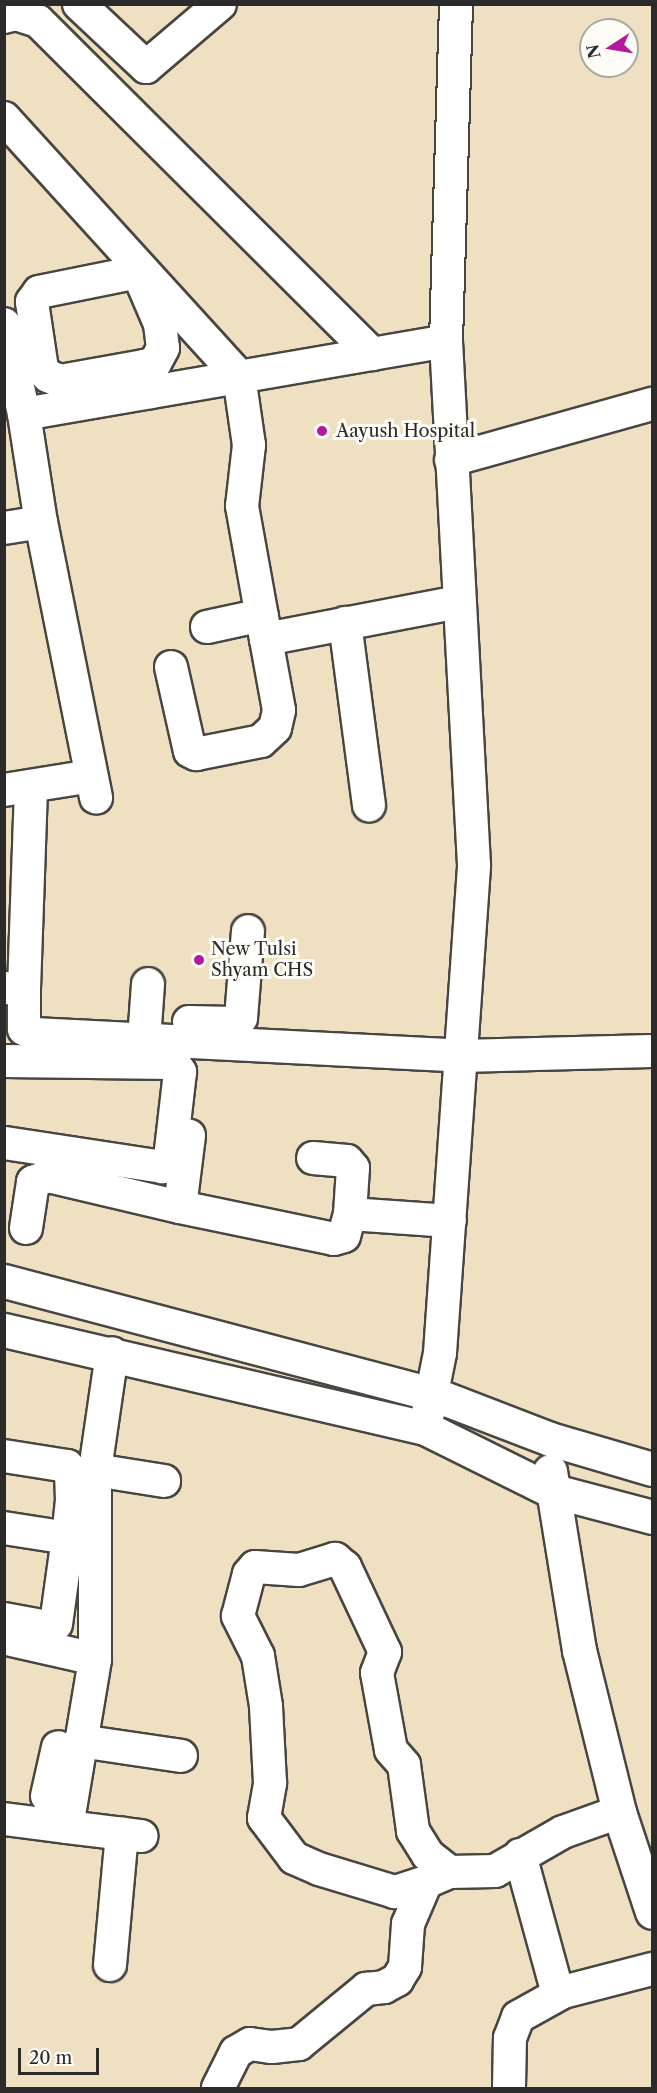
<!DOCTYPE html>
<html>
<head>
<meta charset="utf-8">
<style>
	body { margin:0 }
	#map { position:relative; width:657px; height:2093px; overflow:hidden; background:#eee0c0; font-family:"Libre Caslon Text",serif }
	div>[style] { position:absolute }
	.roads { filter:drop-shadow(2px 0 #484641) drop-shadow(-2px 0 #484641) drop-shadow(0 2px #484641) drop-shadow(0 -2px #484641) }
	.minor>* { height:32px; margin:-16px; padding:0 16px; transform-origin:16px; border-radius:16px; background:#fff }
	.tertiary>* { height:33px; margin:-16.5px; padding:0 16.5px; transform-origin:16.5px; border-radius:16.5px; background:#fff }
	.dots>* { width:16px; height:16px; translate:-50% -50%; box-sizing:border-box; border:3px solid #fdfcf7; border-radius:50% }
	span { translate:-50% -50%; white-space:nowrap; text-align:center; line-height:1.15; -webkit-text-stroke:6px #fdfcf7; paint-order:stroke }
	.poi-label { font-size:18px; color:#2b2b2b }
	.left { translate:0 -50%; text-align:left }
	.frame { position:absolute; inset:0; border:6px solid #2b2b2b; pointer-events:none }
	.north { position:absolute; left:579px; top:18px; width:60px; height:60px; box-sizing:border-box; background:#fdfcf7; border:2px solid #a9a8a5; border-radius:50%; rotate:258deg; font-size:16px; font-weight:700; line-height:24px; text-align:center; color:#2b2b2b }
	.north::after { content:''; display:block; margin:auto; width:21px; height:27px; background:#b5179e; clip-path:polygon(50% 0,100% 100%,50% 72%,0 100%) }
	.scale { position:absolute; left:18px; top:2048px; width:81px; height:27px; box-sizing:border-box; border:3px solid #2b2b2b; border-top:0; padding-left:8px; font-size:18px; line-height:21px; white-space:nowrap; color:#2b2b2b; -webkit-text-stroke:4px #fdfcf7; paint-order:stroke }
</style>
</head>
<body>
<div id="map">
	<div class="roads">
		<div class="minor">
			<div style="left:79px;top:4px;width:92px;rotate:43.2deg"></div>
			<div style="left:146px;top:67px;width:97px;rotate:-40.4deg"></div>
			<div style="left:4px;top:17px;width:12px;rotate:-14deg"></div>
			<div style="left:16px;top:14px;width:23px;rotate:18deg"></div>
			<div style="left:38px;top:21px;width:472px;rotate:44.9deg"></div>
			<div style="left:4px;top:118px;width:349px;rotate:47.7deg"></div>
			<div style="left:239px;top:376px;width:70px;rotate:81.8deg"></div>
			<div style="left:249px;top:445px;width:61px;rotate:96.5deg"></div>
			<div style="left:242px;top:506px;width:135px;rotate:79.8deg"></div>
			<div style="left:266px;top:639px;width:196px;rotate:-10.9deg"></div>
			<div style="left:4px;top:324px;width:92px;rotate:77.5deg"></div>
			<div style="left:24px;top:414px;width:428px;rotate:-9.8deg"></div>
			<div style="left:144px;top:366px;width:85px;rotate:169.9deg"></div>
			<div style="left:60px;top:381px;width:13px;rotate:-157deg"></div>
			<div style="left:48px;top:376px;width:9px;rotate:-131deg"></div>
			<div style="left:42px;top:369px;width:68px;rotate:-98.5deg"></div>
			<div style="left:32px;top:302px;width:12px;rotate:-55deg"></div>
			<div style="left:39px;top:292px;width:96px;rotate:-11.4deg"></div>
			<div style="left:133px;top:273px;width:6px;rotate:18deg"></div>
			<div style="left:139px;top:275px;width:53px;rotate:66.8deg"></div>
			<div style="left:160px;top:324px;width:24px;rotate:83deg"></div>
			<div style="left:163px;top:348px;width:17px;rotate:118deg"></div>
			<div style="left:155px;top:363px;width:11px;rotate:165deg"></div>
			<div style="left:144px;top:366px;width:27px;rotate:77deg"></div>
			<div style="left:24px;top:414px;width:109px;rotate:81.1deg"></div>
			<div style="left:41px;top:522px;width:281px;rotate:78.7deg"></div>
			<div style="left:451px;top:460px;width:209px;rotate:-15.6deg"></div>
			<div style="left:4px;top:528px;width:37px;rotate:-9deg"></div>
			<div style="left:345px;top:623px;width:184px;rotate:82.5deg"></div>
			<div style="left:207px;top:627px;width:56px;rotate:-12.3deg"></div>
			<div style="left:171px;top:667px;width:86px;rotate:77.3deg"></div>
			<div style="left:190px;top:751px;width:7px;rotate:27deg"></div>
			<div style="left:196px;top:754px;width:66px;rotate:-11.3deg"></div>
			<div style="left:261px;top:741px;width:19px;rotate:-43deg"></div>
			<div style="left:275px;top:728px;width:18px;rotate:-77deg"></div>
			<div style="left:279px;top:710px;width:72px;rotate:-100.4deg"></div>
			<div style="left:4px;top:790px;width:88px;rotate:-9.1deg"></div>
			<div style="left:4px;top:988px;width:20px;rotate:3deg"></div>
			<div style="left:24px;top:989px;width:203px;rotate:-88deg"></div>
			<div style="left:24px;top:989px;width:40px;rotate:90deg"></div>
			<div style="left:24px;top:1029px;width:11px;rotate:27deg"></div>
			<div style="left:34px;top:1034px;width:429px;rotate:2.9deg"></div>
			<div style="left:462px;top:1056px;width:190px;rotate:-1.5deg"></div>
			<div style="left:189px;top:1022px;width:43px;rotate:1.3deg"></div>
			<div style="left:232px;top:1023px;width:10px;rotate:-29deg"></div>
			<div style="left:241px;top:1018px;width:87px;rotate:-85.4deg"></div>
			<div style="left:144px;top:1040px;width:56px;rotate:-85.9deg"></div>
			<div style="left:4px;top:1061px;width:170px;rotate:0.7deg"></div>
			<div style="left:174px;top:1063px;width:11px;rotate:56deg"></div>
			<div style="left:180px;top:1072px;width:88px;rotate:96.6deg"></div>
			<div style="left:170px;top:1159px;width:11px;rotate:131deg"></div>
			<div style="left:163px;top:1167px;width:161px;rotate:-171.4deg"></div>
			<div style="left:180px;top:1207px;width:157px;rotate:11.7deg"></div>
			<div style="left:334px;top:1239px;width:10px;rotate:-17deg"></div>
			<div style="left:344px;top:1236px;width:23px;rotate:-75deg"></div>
			<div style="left:350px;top:1214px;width:46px;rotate:-86.3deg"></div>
			<div style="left:353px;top:1168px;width:9px;rotate:-131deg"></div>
			<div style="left:347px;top:1161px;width:34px;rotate:-175deg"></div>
			<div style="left:350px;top:1214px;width:100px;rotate:4deg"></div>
			<div style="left:26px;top:1228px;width:47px;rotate:-81.3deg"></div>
			<div style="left:33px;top:1182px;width:16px;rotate:-22deg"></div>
			<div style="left:48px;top:1176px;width:136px;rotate:13.2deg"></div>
			<div style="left:180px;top:1207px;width:72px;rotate:-82.8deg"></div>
			<div style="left:427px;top:1418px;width:66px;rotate:-78.7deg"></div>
			<div style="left:440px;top:1353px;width:489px;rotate:-86deg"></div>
			<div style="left:474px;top:865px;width:525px;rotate:-93.06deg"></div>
			<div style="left:446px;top:341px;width:337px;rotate:-88.3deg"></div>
			<div style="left:4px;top:1456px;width:64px;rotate:9deg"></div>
			<div style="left:67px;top:1466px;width:7px;rotate:56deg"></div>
			<div style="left:71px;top:1472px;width:28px;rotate:88deg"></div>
			<div style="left:72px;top:1500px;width:38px;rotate:96deg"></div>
			<div style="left:68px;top:1538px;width:65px;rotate:-171.1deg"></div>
			<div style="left:95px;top:1470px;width:70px;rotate:9.1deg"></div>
			<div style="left:4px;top:1619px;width:44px;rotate:10.5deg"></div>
			<div style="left:47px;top:1627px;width:9px;rotate:-18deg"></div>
			<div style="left:56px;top:1624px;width:87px;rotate:-82.1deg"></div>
			<div style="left:11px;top:1640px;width:86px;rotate:12.7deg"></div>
			<div style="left:80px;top:1741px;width:102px;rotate:8.4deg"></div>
			<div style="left:47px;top:1796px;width:50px;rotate:-77.3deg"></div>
			<div style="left:4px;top:1819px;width:64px;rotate:7.2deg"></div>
			<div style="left:67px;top:1827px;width:170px;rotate:-80.5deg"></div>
			<div style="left:95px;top:1659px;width:189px;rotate:-90deg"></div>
			<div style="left:95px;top:1470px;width:118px;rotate:-81.7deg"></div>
			<div style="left:67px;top:1827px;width:75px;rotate:6.9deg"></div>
			<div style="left:520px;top:1855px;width:144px;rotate:74.7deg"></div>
			<div style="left:426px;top:1882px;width:33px;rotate:162deg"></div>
			<div style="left:395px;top:1892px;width:79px;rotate:-163.2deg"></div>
			<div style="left:319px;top:1869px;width:27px;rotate:-156deg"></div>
			<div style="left:294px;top:1858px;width:50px;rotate:-126.9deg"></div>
			<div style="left:264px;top:1818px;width:36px;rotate:-80deg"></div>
			<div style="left:270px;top:1783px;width:77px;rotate:-93deg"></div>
			<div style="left:266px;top:1706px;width:51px;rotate:-99.1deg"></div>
			<div style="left:258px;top:1656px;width:45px;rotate:-116.6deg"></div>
			<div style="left:238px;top:1616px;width:43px;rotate:-75.3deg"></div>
			<div style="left:249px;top:1574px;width:9px;rotate:-49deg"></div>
			<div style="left:255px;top:1567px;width:44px;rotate:3.9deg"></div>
			<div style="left:299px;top:1570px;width:38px;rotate:-17deg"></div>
			<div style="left:335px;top:1559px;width:13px;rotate:39deg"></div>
			<div style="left:345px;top:1567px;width:94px;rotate:64.8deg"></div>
			<div style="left:385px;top:1652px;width:22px;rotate:111deg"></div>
			<div style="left:377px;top:1673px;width:78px;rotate:79.7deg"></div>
			<div style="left:391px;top:1750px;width:20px;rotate:49deg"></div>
			<div style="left:404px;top:1765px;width:67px;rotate:82.2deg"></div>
			<div style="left:413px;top:1831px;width:28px;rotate:58deg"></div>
			<div style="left:428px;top:1855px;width:28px;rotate:38deg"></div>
			<div style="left:110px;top:1965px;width:132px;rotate:-84.8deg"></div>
			<div style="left:218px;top:2088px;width:40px;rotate:-63.4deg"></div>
			<div style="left:236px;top:2052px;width:16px;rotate:-30deg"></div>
			<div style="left:250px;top:2044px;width:22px;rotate:8deg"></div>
			<div style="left:272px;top:2047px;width:27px;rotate:-6deg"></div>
			<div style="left:299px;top:2044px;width:87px;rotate:-39.4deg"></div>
			<div style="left:366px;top:1989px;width:18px;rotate:-6deg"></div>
			<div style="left:384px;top:1987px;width:15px;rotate:-28deg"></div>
			<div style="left:397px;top:1980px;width:15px;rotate:-58deg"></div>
			<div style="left:405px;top:1967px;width:43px;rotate:-86deg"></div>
			<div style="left:408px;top:1924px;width:46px;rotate:-66.8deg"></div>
			<div style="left:426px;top:1882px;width:26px;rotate:-23deg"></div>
			<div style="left:450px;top:1872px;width:45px;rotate:-1.3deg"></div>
			<div style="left:495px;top:1871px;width:78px;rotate:-29.8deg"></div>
			<div style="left:563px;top:1832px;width:59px;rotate:-19.7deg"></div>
			<div style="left:509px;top:2088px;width:50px;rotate:-88.9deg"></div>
			<div style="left:510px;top:2038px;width:22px;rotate:-69deg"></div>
			<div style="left:518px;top:2017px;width:51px;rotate:-29.1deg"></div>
			<div style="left:563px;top:1992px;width:92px;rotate:-14.5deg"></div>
		</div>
		<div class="tertiary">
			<div style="left:4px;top:1281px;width:444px;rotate:14.8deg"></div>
			<div style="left:433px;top:1394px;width:125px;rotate:21deg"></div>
			<div style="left:550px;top:1439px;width:106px;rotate:16.4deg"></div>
			<div style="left:4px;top:1330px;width:432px;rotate:13.1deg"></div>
			<div style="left:425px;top:1428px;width:140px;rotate:26.4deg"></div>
			<div style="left:550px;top:1490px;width:106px;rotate:14.8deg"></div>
			<div style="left:550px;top:1471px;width:181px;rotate:80.8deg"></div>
			<div style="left:579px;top:1650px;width:167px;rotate:76.1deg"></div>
			<div style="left:619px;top:1812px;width:105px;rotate:71.7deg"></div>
		</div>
	</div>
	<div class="dots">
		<div style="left:322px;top:431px;background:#b5179e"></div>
		<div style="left:199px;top:960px;background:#b5179e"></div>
	</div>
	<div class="poi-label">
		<span class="left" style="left:336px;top:431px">Aayush Hospital</span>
		<span class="left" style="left:211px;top:960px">New Tulsi<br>Shyam CHS</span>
	</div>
	<div class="frame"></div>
	<div class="north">N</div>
	<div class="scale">20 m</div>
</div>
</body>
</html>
